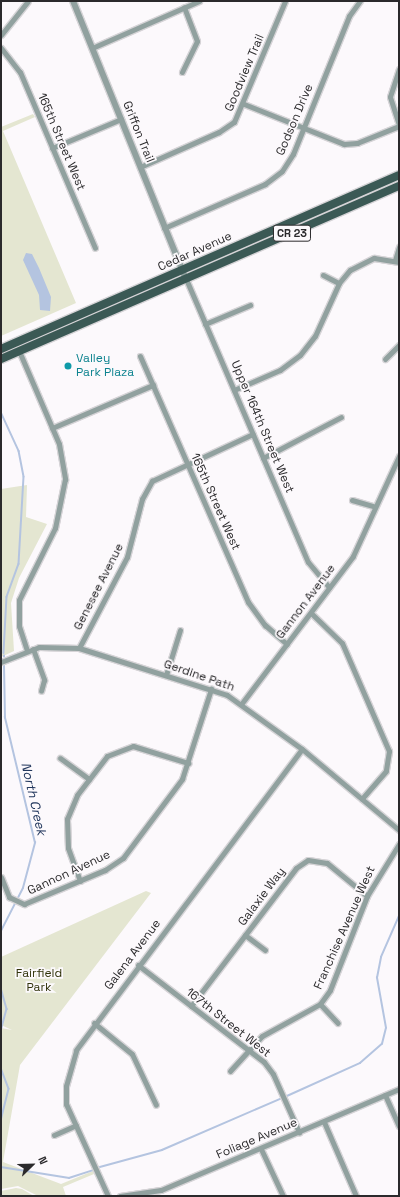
<!DOCTYPE html>
<html>
<head>
<meta charset="utf-8">
<style>
	body { margin:0 }
	#map { position:relative; width:400px; height:1197px; overflow:hidden; background:#fcf9fc; font-family:"Space Grotesk",sans-serif }
	div>[style] { position:absolute }
	.green>* { inset:0; background:#e4e6d1 }
	.water>* { inset:0; background:#b4c4e0 }
	.stream>* { height:1.5px; margin:-0.75px; padding:0 0.75px; transform-origin:0.75px; border-radius:0.75px; background:#b4c4e0 }
	.roads { filter:drop-shadow(1px 0 #d6d4d7) drop-shadow(-1px 0 #d6d4d7) drop-shadow(0 1px #d6d4d7) drop-shadow(0 -1px #d6d4d7) }
	.minor>* { height:5px; margin:-2.5px; padding:0 2.5px; transform-origin:2.5px; border-radius:2.5px; background:#91a19f }
	.tertiary>* { height:6px; margin:-3px; padding:0 3px; transform-origin:3px; border-radius:3px; background:#91a19f }
	.primary>* { height:8px; margin:-4px; padding:0 4px; transform-origin:4px; border-radius:4px; background:#3b5955 }
	.dots>* { width:11px; height:11px; translate:-50% -50%; box-sizing:border-box; border:2px solid #fcf9fc; border-radius:50% }
	span { translate:-50% -50%; white-space:nowrap; text-align:center; line-height:1.15; -webkit-text-stroke:3.5px #fcf9fc; paint-order:stroke }
	.shield-label span { padding:1px 3px; background:#fcf9fc; border:1px solid; border-radius:3px; -webkit-text-stroke-width:0 }
	.shield-label { font-size:11px; color:#2b2a2c; font-weight:700 }
	.street-label { font-size:12px; color:#2b2a2c }
	.culture-label { font-size:12px; color:#0d838f }
	.left { translate:0 -50%; text-align:left }
	.park-label { font-size:12px; color:#31330b }
	.water-label { font-size:13px; color:#22375d; font-style:italic }
	.frame { position:absolute; inset:0; border:2px solid #2b2a2c; pointer-events:none }
	.north { position:absolute; left:12px; top:1145px; width:40px; height:40px; -webkit-text-stroke:3px #fcf9fc; paint-order:stroke; rotate:67deg; font-size:11px; font-weight:700; line-height:16px; text-align:center; color:#2b2a2c }
	.north::after { content:''; display:block; margin:auto; width:14px; height:18px; background:#2b2a2c; clip-path:polygon(50% 0,100% 100%,50% 72%,0 100%) }
</style>
</head>
<body>
<div id="map">
	<div class="green">
		<div style="clip-path:polygon(33px 114px,35px 117px,3px 131px,76px 303px,1px 336px,1px 127px)"></div>
		<div style="clip-path:polygon(399px 180px,383px 190px,262px 241px,283px 230px)"></div>
		<div style="clip-path:polygon(27px 485px,26px 517px,47px 524px,19px 578px,11px 603px,14px 651px,1px 657px,1px 489px)"></div>
		<div style="clip-path:polygon(146px 891px,151px 893px,20px 1065px,3px 1162px,61px 1184px,93px 1171px,94px 1174px,63px 1187px,66px 1196px,38px 1196px,18px 1186px,1px 1189px,1px 1028px,12px 1030px,1px 1025px,1px 957px)"></div>
		<div style="clip-path:polygon(16px 1188px,22px 1189px,34px 1196px,1px 1196px,1px 1191px)"></div>
	</div>
	<div class="water">
		<div style="clip-path:polygon(26px 253px,32px 254px,39px 268px,51px 297px,50px 311px,40px 310px,39px 295px,23px 260px)"></div>
	</div>
	<div class="stream">
		<div style="left:1px;top:412px;width:43px;rotate:65.2deg"></div>
		<div style="left:19px;top:451px;width:26px;rotate:79deg"></div>
		<div style="left:24px;top:477px;width:87px;rotate:93.3deg"></div>
		<div style="left:19px;top:564px;width:35px;rotate:110deg"></div>
		<div style="left:7px;top:597px;width:56px;rotate:93.1deg"></div>
		<div style="left:4px;top:657px;width:1px;rotate:-90deg"></div>
		<div style="left:1px;top:931px;width:48px;rotate:-62.9deg"></div>
		<div style="left:23px;top:888px;width:47px;rotate:-75.1deg"></div>
		<div style="left:35px;top:843px;width:129px;rotate:-103.5deg"></div>
		<div style="left:5px;top:718px;width:52px;rotate:-91.1deg"></div>
		<div style="left:1px;top:988px;width:22px;rotate:74deg"></div>
		<div style="left:7px;top:1009px;width:23px;rotate:105deg"></div>
		<div style="left:1px;top:1068px;width:22px;rotate:69deg"></div>
		<div style="left:9px;top:1089px;width:32px;rotate:104deg"></div>
		<div style="left:287px;top:1096px;width:80px;rotate:-24.3deg"></div>
		<div style="left:360px;top:1063px;width:29px;rotate:-41deg"></div>
		<div style="left:382px;top:1044px;width:16px;rotate:-76deg"></div>
		<div style="left:386px;top:1028px;width:51px;rotate:-100.2deg"></div>
		<div style="left:377px;top:978px;width:21px;rotate:-79deg"></div>
		<div style="left:381px;top:957px;width:45px;rotate:-66.3deg"></div>
		<div style="left:1px;top:1167px;width:69px;rotate:9.2deg"></div>
		<div style="left:69px;top:1178px;width:25px;rotate:-18deg"></div>
		<div style="left:100px;top:1167px;width:64px;rotate:-15.3deg"></div>
		<div style="left:162px;top:1150px;width:129px;rotate:-23.4deg"></div>
	</div>
	<div class="roads">
		<div class="minor">
			<div style="left:1px;top:35px;width:43px;rotate:-51.5deg"></div>
			<div style="left:1px;top:48px;width:31px;rotate:52deg"></div>
			<div style="left:20px;top:72px;width:191px;rotate:66.9deg"></div>
			<div style="left:92px;top:48px;width:117px;rotate:-23.7deg"></div>
			<div style="left:399px;top:69px;width:29px;rotate:108deg"></div>
			<div style="left:390px;top:97px;width:28px;rotate:72deg"></div>
			<div style="left:182px;top:72px;width:34px;rotate:-64deg"></div>
			<div style="left:197px;top:41px;width:36px;rotate:-111deg"></div>
			<div style="left:244px;top:104px;width:108px;rotate:21.8deg"></div>
			<div style="left:344px;top:144px;width:13px;rotate:-4deg"></div>
			<div style="left:357px;top:143px;width:45px;rotate:-22deg"></div>
			<div style="left:52px;top:148px;width:75px;rotate:-22.8deg"></div>
			<div style="left:140px;top:167px;width:86px;rotate:-23.9deg"></div>
			<div style="left:219px;top:132px;width:18px;rotate:-34deg"></div>
			<div style="left:234px;top:122px;width:131px;rotate:-67.1deg"></div>
			<div style="left:164px;top:228px;width:110px;rotate:-23.5deg"></div>
			<div style="left:265px;top:184px;width:21px;rotate:-37deg"></div>
			<div style="left:282px;top:171px;width:20px;rotate:-57deg"></div>
			<div style="left:293px;top:154px;width:149px;rotate:-67.9deg"></div>
			<div style="left:349px;top:16px;width:19px;rotate:-54deg"></div>
			<div style="left:395px;top:260px;width:14px;rotate:-73deg"></div>
			<div style="left:323px;top:275px;width:18px;rotate:27deg"></div>
			<div style="left:186px;top:279px;width:308px;rotate:66.7deg"></div>
			<div style="left:308px;top:562px;width:33px;rotate:50deg"></div>
			<div style="left:205px;top:324px;width:49px;rotate:-22.9deg"></div>
			<div style="left:19px;top:351px;width:101px;rotate:66.7deg"></div>
			<div style="left:59px;top:444px;width:36px;rotate:80deg"></div>
			<div style="left:65px;top:479px;width:50px;rotate:101.5deg"></div>
			<div style="left:55px;top:528px;width:80px;rotate:116.6deg"></div>
			<div style="left:19px;top:600px;width:26px;rotate:90deg"></div>
			<div style="left:19px;top:626px;width:26px;rotate:72deg"></div>
			<div style="left:140px;top:356px;width:269px;rotate:66.3deg"></div>
			<div style="left:248px;top:602px;width:29px;rotate:54deg"></div>
			<div style="left:265px;top:625px;width:29px;rotate:41deg"></div>
			<div style="left:385px;top:359px;width:20px;rotate:-45deg"></div>
			<div style="left:234px;top:390px;width:50px;rotate:-23.5deg"></div>
			<div style="left:280px;top:370px;width:25px;rotate:-37deg"></div>
			<div style="left:300px;top:355px;width:24px;rotate:-52deg"></div>
			<div style="left:315px;top:336px;width:58px;rotate:-65.6deg"></div>
			<div style="left:339px;top:283px;width:17px;rotate:-50deg"></div>
			<div style="left:350px;top:270px;width:27px;rotate:-27deg"></div>
			<div style="left:374px;top:258px;width:25px;rotate:9deg"></div>
			<div style="left:52px;top:428px;width:110px;rotate:-23.1deg"></div>
			<div style="left:263px;top:458px;width:88px;rotate:-27.7deg"></div>
			<div style="left:352px;top:500px;width:22px;rotate:16deg"></div>
			<div style="left:311px;top:613px;width:43px;rotate:44.1deg"></div>
			<div style="left:342px;top:643px;width:118px;rotate:66.5deg"></div>
			<div style="left:389px;top:751px;width:20px;rotate:99deg"></div>
			<div style="left:386px;top:771px;width:37px;rotate:131deg"></div>
			<div style="left:79px;top:648px;width:103px;rotate:-62.2deg"></div>
			<div style="left:127px;top:557px;width:60px;rotate:-75.5deg"></div>
			<div style="left:142px;top:499px;width:21px;rotate:-61deg"></div>
			<div style="left:152px;top:481px;width:111px;rotate:-25deg"></div>
			<div style="left:33px;top:649px;width:33px;rotate:70deg"></div>
			<div style="left:44px;top:680px;width:11px;rotate:105deg"></div>
			<div style="left:1px;top:662px;width:41px;rotate:-21.5deg"></div>
			<div style="left:39px;top:647px;width:40px;rotate:1.4deg"></div>
			<div style="left:79px;top:648px;width:155px;rotate:17.6deg"></div>
			<div style="left:227px;top:695px;width:92px;rotate:35.8deg"></div>
			<div style="left:302px;top:749px;width:126px;rotate:39.9deg"></div>
			<div style="left:166px;top:675px;width:47px;rotate:-72.7deg"></div>
			<div style="left:242px;top:703px;width:184px;rotate:-52.9deg"></div>
			<div style="left:353px;top:556px;width:110px;rotate:-65.3deg"></div>
			<div style="left:60px;top:758px;width:36px;rotate:36deg"></div>
			<div style="left:1px;top:877px;width:22px;rotate:68deg"></div>
			<div style="left:9px;top:897px;width:17px;rotate:25deg"></div>
			<div style="left:24px;top:904px;width:88px;rotate:-22.8deg"></div>
			<div style="left:105px;top:870px;width:22px;rotate:-34deg"></div>
			<div style="left:123px;top:858px;width:99px;rotate:-53.2deg"></div>
			<div style="left:182px;top:779px;width:95px;rotate:-72.1deg"></div>
			<div style="left:80px;top:881px;width:35px;rotate:-110deg"></div>
			<div style="left:68px;top:848px;width:29px;rotate:-92deg"></div>
			<div style="left:67px;top:819px;width:26px;rotate:-67deg"></div>
			<div style="left:77px;top:795px;width:49px;rotate:-52.4deg"></div>
			<div style="left:107px;top:756px;width:28px;rotate:-21deg"></div>
			<div style="left:133px;top:746px;width:58px;rotate:17.2deg"></div>
			<div style="left:245px;top:935px;width:25px;rotate:37deg"></div>
			<div style="left:138px;top:965px;width:159px;rotate:37.6deg"></div>
			<div style="left:264px;top:1062px;width:15px;rotate:53deg"></div>
			<div style="left:273px;top:1074px;width:64px;rotate:65.9deg"></div>
			<div style="left:320px;top:1004px;width:26px;rotate:47deg"></div>
			<div style="left:191px;top:1006px;width:173px;rotate:-52.7deg"></div>
			<div style="left:296px;top:868px;width:14px;rotate:-34deg"></div>
			<div style="left:308px;top:860px;width:19px;rotate:9deg"></div>
			<div style="left:327px;top:863px;width:52px;rotate:39.5deg"></div>
			<div style="left:94px;top:1023px;width:49px;rotate:39.2deg"></div>
			<div style="left:132px;top:1054px;width:56px;rotate:64.8deg"></div>
			<div style="left:230px;top:1071px;width:47px;rotate:-47.6deg"></div>
			<div style="left:262px;top:1036px;width:66px;rotate:-28.9deg"></div>
			<div style="left:320px;top:1004px;width:17px;rotate:-54deg"></div>
			<div style="left:330px;top:990px;width:101px;rotate:-68.5deg"></div>
			<div style="left:367px;top:896px;width:61px;rotate:-58.4deg"></div>
			<div style="left:385px;top:1095px;width:34px;rotate:66deg"></div>
			<div style="left:324px;top:1122px;width:81px;rotate:66.6deg"></div>
			<div style="left:54px;top:1135px;width:24px;rotate:-24deg"></div>
			<div style="left:261px;top:1149px;width:52px;rotate:64.9deg"></div>
			<div style="left:108px;top:1196px;width:101px;rotate:-114.5deg"></div>
			<div style="left:66px;top:1104px;width:18px;rotate:-90deg"></div>
			<div style="left:66px;top:1086px;width:37px;rotate:-74deg"></div>
			<div style="left:76px;top:1050px;width:376px;rotate:-53.1deg"></div>
			<div style="left:120px;top:1196px;width:41px;rotate:-8.3deg"></div>
			<div style="left:161px;top:1190px;width:259px;rotate:-23deg"></div>
		</div>
		<div class="tertiary">
			<div style="left:73px;top:1px;width:295px;rotate:67.9deg"></div>
		</div>
		<div class="primary">
			<div style="left:1px;top:349px;width:434px;rotate:-23.6deg"></div>
			<div style="left:1px;top:359px;width:434px;rotate:-23.5deg"></div>
		</div>
	</div>
	<div class="dots">
		<div style="left:68px;top:366px;background:#0f9aa8"></div>
	</div>
	<div class="shield-label">
		<span style="left:292px;top:233px">CR 23</span>
	</div>
	<div class="street-label">
		<span style="left:245px;top:73px;rotate:-67deg">Goodview Trail</span>
		<span style="left:295px;top:120px;rotate:-67deg">Godson Drive</span>
		<span style="left:138px;top:132px;rotate:68deg">Griffon Trail</span>
		<span style="left:61px;top:142px;rotate:67deg">165th Street West</span>
		<span style="left:195px;top:252px;rotate:-24deg">Cedar Avenue</span>
		<span style="left:262px;top:427px;rotate:67deg">Upper 164th Street West</span>
		<span style="left:215px;top:502px;rotate:66deg">165th Street West</span>
		<span style="left:99px;top:587px;rotate:-63deg">Genesee Avenue</span>
		<span style="left:306px;top:602px;rotate:-53deg">Gannon Avenue</span>
		<span style="left:199px;top:676px;rotate:19deg">Gerdine Path</span>
		<span style="left:69px;top:873px;rotate:-25deg">Gannon Avenue</span>
		<span style="left:262px;top:897px;rotate:-53deg">Galaxie Way</span>
		<span style="left:345px;top:928px;rotate:-66deg">Franchise Avenue West</span>
		<span style="left:133px;top:955px;rotate:-53deg">Galena Avenue</span>
		<span style="left:228px;top:1023px;rotate:38deg">167th Street West</span>
		<span style="left:257px;top:1139px;rotate:-23deg">Foliage Avenue</span>
	</div>
	<div class="culture-label">
		<span class="left" style="left:76px;top:366px">Valley<br>Park Plaza</span>
	</div>
	<div class="park-label">
		<span style="left:39px;top:981px">Fairfield<br>Park</span>
	</div>
	<div class="water-label">
		<span style="left:33px;top:799px;rotate:77deg">North Creek</span>
	</div>
	<div class="frame"></div>
	<div class="north">N</div>
</div>
</body>
</html>
